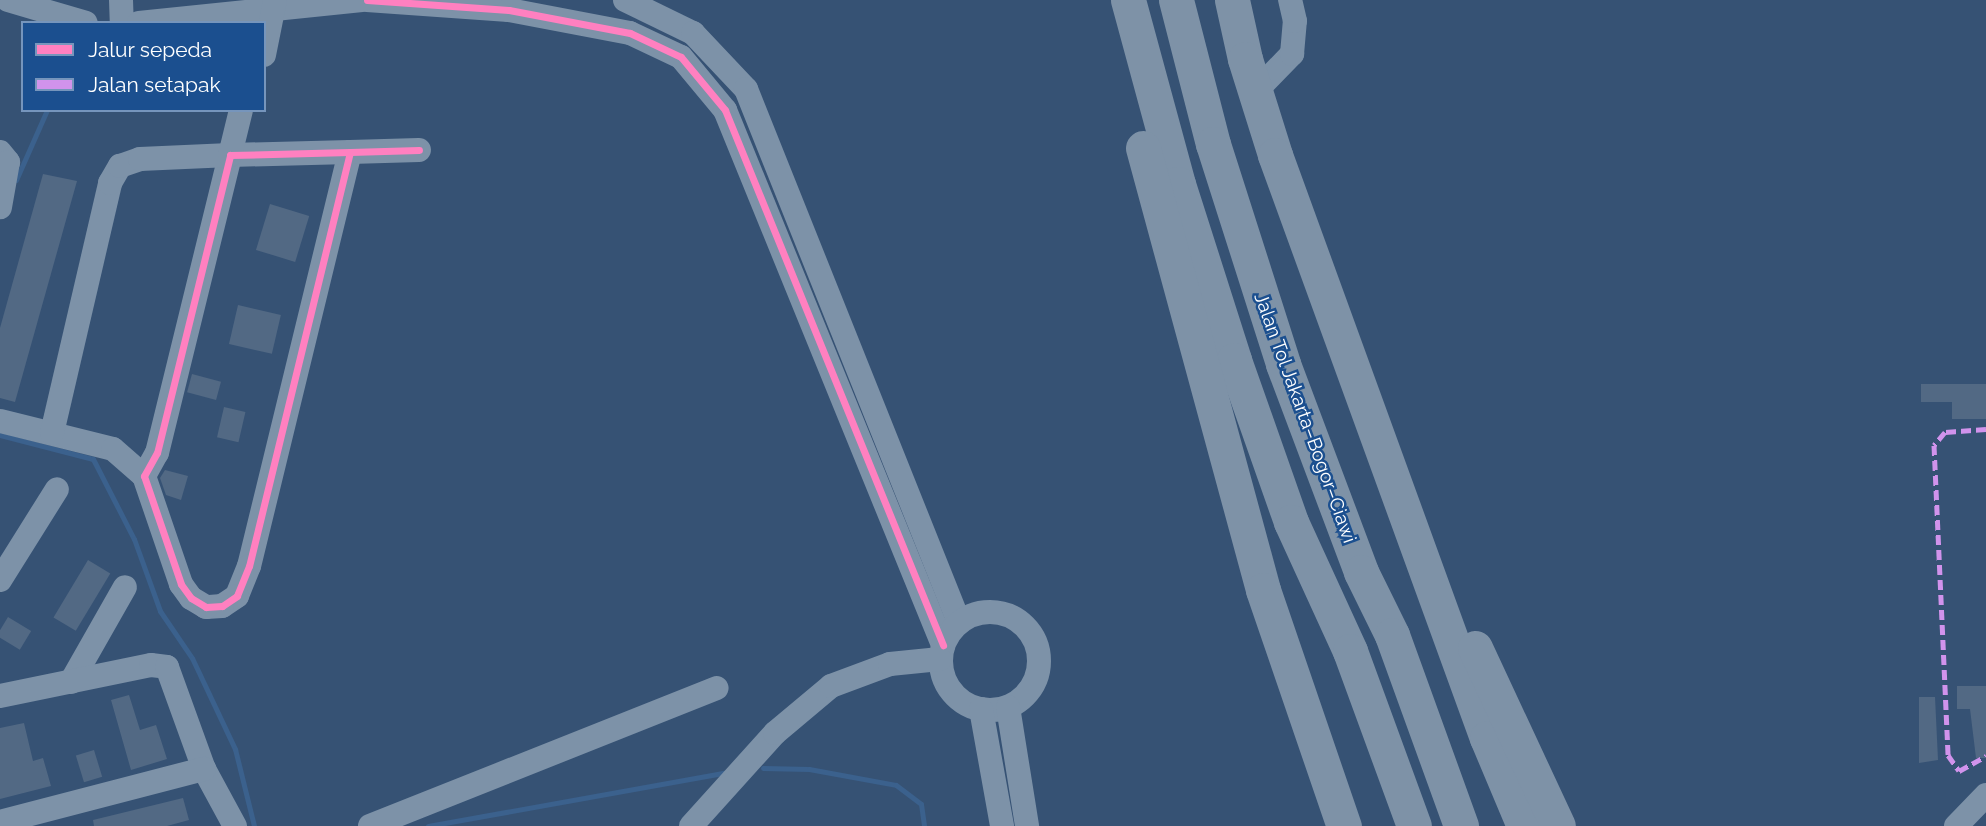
<!DOCTYPE html>
<html>
<head>
<meta charset="utf-8">
<style>
	body { margin:0 }
	#map { position:relative; width:1986px; height:826px; overflow:hidden; background:#365274; font-family:Raleway,sans-serif }
	div>[style] { position:absolute }
	.stream>* { height:5px; margin:-2.5px; padding:0 2.5px; transform-origin:2.5px; border-radius:2.5px; background:#3b618d }
	.building>* { inset:0; background:#526984; transform-origin:0 0 }
	.minor>* { height:24px; margin:-12px; padding:0 12px; transform-origin:12px; border-radius:12px; background:#7d92a8 }
	.minor>.ring { margin:-12px; padding:0; box-sizing:content-box; background:none; border:24px solid #7d92a8; border-radius:50% }
	.highway>* { height:35px; margin:-17.5px; padding:0 17.5px; transform-origin:17.5px; border-radius:17.5px; background:#7e92a7 }
	.quiet>* { height:5px; margin-top:-2.5px; transform-origin:0; background:repeating-linear-gradient(90deg,#d193ec 0 10px,transparent 0 15px) }
	.cycleway>* { height:7px; margin:-3.5px; padding:0 3.5px; transform-origin:3.5px; border-radius:3.5px; background:#ff80c0 }
	span { translate:-50% -50%; white-space:nowrap; text-align:center; line-height:1.15; -webkit-text-stroke:5px #1b4f8f; paint-order:stroke }
	.street-label { font-size:19px; color:#fff }
	.legend { position:absolute; left:21px; top:21px; width:245px; height:91px; box-sizing:border-box; background:#1b4f8f; border:2px solid #7695bc; margin:0; padding:9px 12px; list-style:none; font-size:21px; color:#fff }
	.legend li { display:flex; align-items:center; gap:14px; height:35px }
	.legend b { width:35px; border:2px solid #7695bc }
</style>
</head>
<body>
<div id="map">
	<div class="stream">
		<div style="left:16px;top:180px;width:77px;rotate:-66.1deg"></div>
		<div style="left:0;top:435px;width:96px;rotate:14.5deg"></div>
		<div style="left:93px;top:459px;width:90px;rotate:62.9deg"></div>
		<div style="left:134px;top:539px;width:77px;rotate:70.1deg"></div>
		<div style="left:160px;top:611px;width:57px;rotate:55.8deg"></div>
		<div style="left:192px;top:658px;width:101px;rotate:64.7deg"></div>
		<div style="left:235px;top:749px;width:79px;rotate:76.1deg"></div>
		<div style="left:763px;top:768px;width:46px;rotate:1.2deg"></div>
		<div style="left:809px;top:769px;width:88px;rotate:10.4deg"></div>
		<div style="left:896px;top:785px;width:31px;rotate:37deg"></div>
		<div style="left:921px;top:804px;width:22px;rotate:82deg"></div>
		<div style="left:428px;top:826px;width:301px;rotate:-10.2deg"></div>
	</div>
	<div class="building">
		<div style="clip-path:polygon(43px 174px,77px 181px,15px 402px,0 398px,0 328px)"></div>
		<div style="left:270px;top:204px;width:41px;height:48px;rotate:17deg"></div>
		<div style="left:238px;top:305px;width:44px;height:40px;rotate:13deg"></div>
		<div style="left:192px;top:374px;width:30px;height:19px;rotate:15deg"></div>
		<div style="clip-path:polygon(1921px 384px,1986px 384px,1986px 419px,1952px 419px,1952px 402px,1921px 402px)"></div>
		<div style="left:224px;top:407px;width:22px;height:31px;rotate:13deg"></div>
		<div style="clip-path:polygon(165px 470px,188px 476px,181px 500px,166px 495px,160px 478px)"></div>
		<div style="left:88px;top:560px;width:26px;height:67px;rotate:31deg"></div>
		<div style="left:8px;top:617px;width:27px;height:22px;rotate:31deg"></div>
		<div style="clip-path:polygon(1957px 686px,1986px 686px,1986px 758px,1976px 758px,1970px 709px,1957px 709px)"></div>
		<div style="clip-path:polygon(129px 695px,140px 730px,156px 725px,167px 759px,131px 770px,111px 700px)"></div>
		<div style="clip-path:polygon(1919px 697px,1935px 697px,1938px 760px,1919px 763px)"></div>
		<div style="clip-path:polygon(24px 723px,33px 761px,43px 758px,51px 786px,0 799px,0 728px)"></div>
		<div style="left:94px;top:750px;width:28px;height:19px;rotate:73deg"></div>
		<div style="clip-path:polygon(183px 798px,189px 820px,167px 826px,94px 826px,93px 820px)"></div>
	</div>
	<div class="minor">
		<div style="left:8px;top:0;width:81px;rotate:16.4deg"></div>
		<div style="left:121px;top:0;width:23px;rotate:88deg"></div>
		<div style="left:367px;top:0;width:142px;rotate:4deg"></div>
		<div style="left:509px;top:10px;width:123px;rotate:10.8deg"></div>
		<div style="left:630px;top:33px;width:56px;rotate:25.2deg"></div>
		<div style="left:681px;top:57px;width:69px;rotate:50.3deg"></div>
		<div style="left:725px;top:110px;width:578px;rotate:67.83deg"></div>
		<div style="left:625px;top:0;width:76px;rotate:25.9deg"></div>
		<div style="left:693px;top:33px;width:77px;rotate:46.6deg"></div>
		<div style="left:746px;top:89px;width:574px;rotate:68.22deg"></div>
		<div style="left:139px;top:23px;width:224px;rotate:-5.9deg"></div>
		<div style="left:264px;top:55px;width:56px;rotate:-78.7deg"></div>
		<div style="left:1256px;top:91px;width:52px;rotate:-45.8deg"></div>
		<div style="left:1292px;top:54px;width:33px;rotate:-85deg"></div>
		<div style="left:1295px;top:21px;width:22px;rotate:-103deg"></div>
		<div style="left:0;top:152px;width:13px;rotate:51deg"></div>
		<div style="left:8px;top:162px;width:46px;rotate:100.1deg"></div>
		<div style="left:350px;top:152px;width:426px;rotate:103.7deg"></div>
		<div style="left:249px;top:566px;width:32px;rotate:112deg"></div>
		<div style="left:237px;top:596px;width:18px;rotate:146deg"></div>
		<div style="left:222px;top:606px;width:16px;rotate:176deg"></div>
		<div style="left:206px;top:607px;width:17px;rotate:-149deg"></div>
		<div style="left:191px;top:598px;width:17px;rotate:-126deg"></div>
		<div style="left:181px;top:584px;width:114px;rotate:-108.9deg"></div>
		<div style="left:144px;top:476px;width:26px;rotate:-61deg"></div>
		<div style="left:157px;top:453px;width:307px;rotate:-76.2deg"></div>
		<div style="left:230px;top:155px;width:120px;rotate:-1.4deg"></div>
		<div style="left:350px;top:152px;width:69px;rotate:-1.7deg"></div>
		<div style="left:0;top:421px;width:116px;rotate:13.9deg"></div>
		<div style="left:113px;top:449px;width:41px;rotate:41.1deg"></div>
		<div style="left:52px;top:433px;width:257px;rotate:-76.9deg"></div>
		<div style="left:110px;top:183px;width:20px;rotate:-60deg"></div>
		<div style="left:120px;top:166px;width:21px;rotate:-19deg"></div>
		<div style="left:140px;top:159px;width:90px;rotate:-2.5deg"></div>
		<div style="left:230px;top:155px;width:46px;rotate:-76.3deg"></div>
		<div style="left:0;top:580px;width:107px;rotate:-57.9deg"></div>
		<div class="ring" style="left:941px;top:612px;width:74px;height:74px"></div>
		<div style="left:71px;top:682px;width:109px;rotate:-60.4deg"></div>
		<div style="left:0;top:696px;width:154px;rotate:-11.6deg"></div>
		<div style="left:151px;top:665px;width:16px;rotate:7deg"></div>
		<div style="left:167px;top:667px;width:109px;rotate:70.1deg"></div>
		<div style="left:204px;top:769px;width:65px;rotate:61.5deg"></div>
		<div style="left:1008px;top:707px;width:121px;rotate:80.9deg"></div>
		<div style="left:981px;top:709px;width:119px;rotate:79.8deg"></div>
		<div style="left:0;top:822px;width:211px;rotate:-14.6deg"></div>
		<div style="left:370px;top:826px;width:373px;rotate:-21.7deg"></div>
		<div style="left:691px;top:826px;width:125px;rotate:-47.9deg"></div>
		<div style="left:775px;top:733px;width:73px;rotate:-40deg"></div>
		<div style="left:831px;top:686px;width:63px;rotate:-20.4deg"></div>
		<div style="left:890px;top:664px;width:50px;rotate:-5.7deg"></div>
		<div style="left:1956px;top:826px;width:43px;rotate:-45.9deg"></div>
	</div>
	<div class="highway">
		<div style="left:1128px;top:0;width:191px;rotate:74.8deg"></div>
		<div style="left:1178px;top:184px;width:185px;rotate:72.3deg"></div>
		<div style="left:1234px;top:360px;width:172px;rotate:70.6deg"></div>
		<div style="left:1291px;top:522px;width:142px;rotate:65.4deg"></div>
		<div style="left:1350px;top:651px;width:186px;rotate:69.9deg"></div>
		<div style="left:1176px;top:0;width:149px;rotate:75.6deg"></div>
		<div style="left:1213px;top:144px;width:231px;rotate:72.3deg"></div>
		<div style="left:1283px;top:364px;width:222px;rotate:69.4deg"></div>
		<div style="left:1361px;top:572px;width:70px;rotate:63.8deg"></div>
		<div style="left:1392px;top:635px;width:203px;rotate:70.1deg"></div>
		<div style="left:1232px;top:0;width:60px;rotate:77.6deg"></div>
		<div style="left:1245px;top:59px;width:101px;rotate:72.6deg"></div>
		<div style="left:1275px;top:155px;width:620px;rotate:70.02deg"></div>
		<div style="left:1487px;top:738px;width:95px;rotate:67.2deg"></div>
		<div style="left:1143px;top:148px;width:458px;rotate:74.8deg"></div>
		<div style="left:1263px;top:590px;width:250px;rotate:71.1deg"></div>
		<div style="left:1475px;top:648px;width:196px;rotate:65deg"></div>
	</div>
	<div class="quiet">
		<div style="left:1986px;top:429px;width:41px;rotate:175.8deg"></div>
		<div style="left:1945px;top:432px;width:17px;rotate:130deg"></div>
		<div style="left:1934px;top:445px;width:310px;rotate:87.4deg"></div>
		<div style="left:1948px;top:755px;width:19px;rotate:55deg"></div>
		<div style="left:1959px;top:771px;width:31px;rotate:-29deg"></div>
	</div>
	<div class="cycleway">
		<div style="left:367px;top:0;width:142px;rotate:4deg"></div>
		<div style="left:509px;top:10px;width:123px;rotate:10.8deg"></div>
		<div style="left:630px;top:33px;width:56px;rotate:25.2deg"></div>
		<div style="left:681px;top:57px;width:69px;rotate:50.3deg"></div>
		<div style="left:725px;top:110px;width:578px;rotate:67.83deg"></div>
		<div style="left:350px;top:152px;width:426px;rotate:103.7deg"></div>
		<div style="left:249px;top:566px;width:32px;rotate:112deg"></div>
		<div style="left:237px;top:596px;width:18px;rotate:146deg"></div>
		<div style="left:222px;top:606px;width:16px;rotate:176deg"></div>
		<div style="left:206px;top:607px;width:17px;rotate:-149deg"></div>
		<div style="left:191px;top:598px;width:17px;rotate:-126deg"></div>
		<div style="left:181px;top:584px;width:114px;rotate:-108.9deg"></div>
		<div style="left:144px;top:476px;width:26px;rotate:-61deg"></div>
		<div style="left:157px;top:453px;width:307px;rotate:-76.2deg"></div>
		<div style="left:230px;top:155px;width:120px;rotate:-1.4deg"></div>
		<div style="left:350px;top:152px;width:69px;rotate:-1.7deg"></div>
	</div>
	<div class="street-label">
		<span style="left:1305px;top:418px;rotate:70deg">Jalan Tol Jakarta–Bogor–Ciawi</span>
	</div>
	<ul class="legend">
	<li><b style="height:9px;background:#ff80c0"></b>Jalur sepeda</li>
	<li><b style="height:9px;background:#d193ec"></b>Jalan setapak</li>
	</ul>
</div>
</body>
</html>
